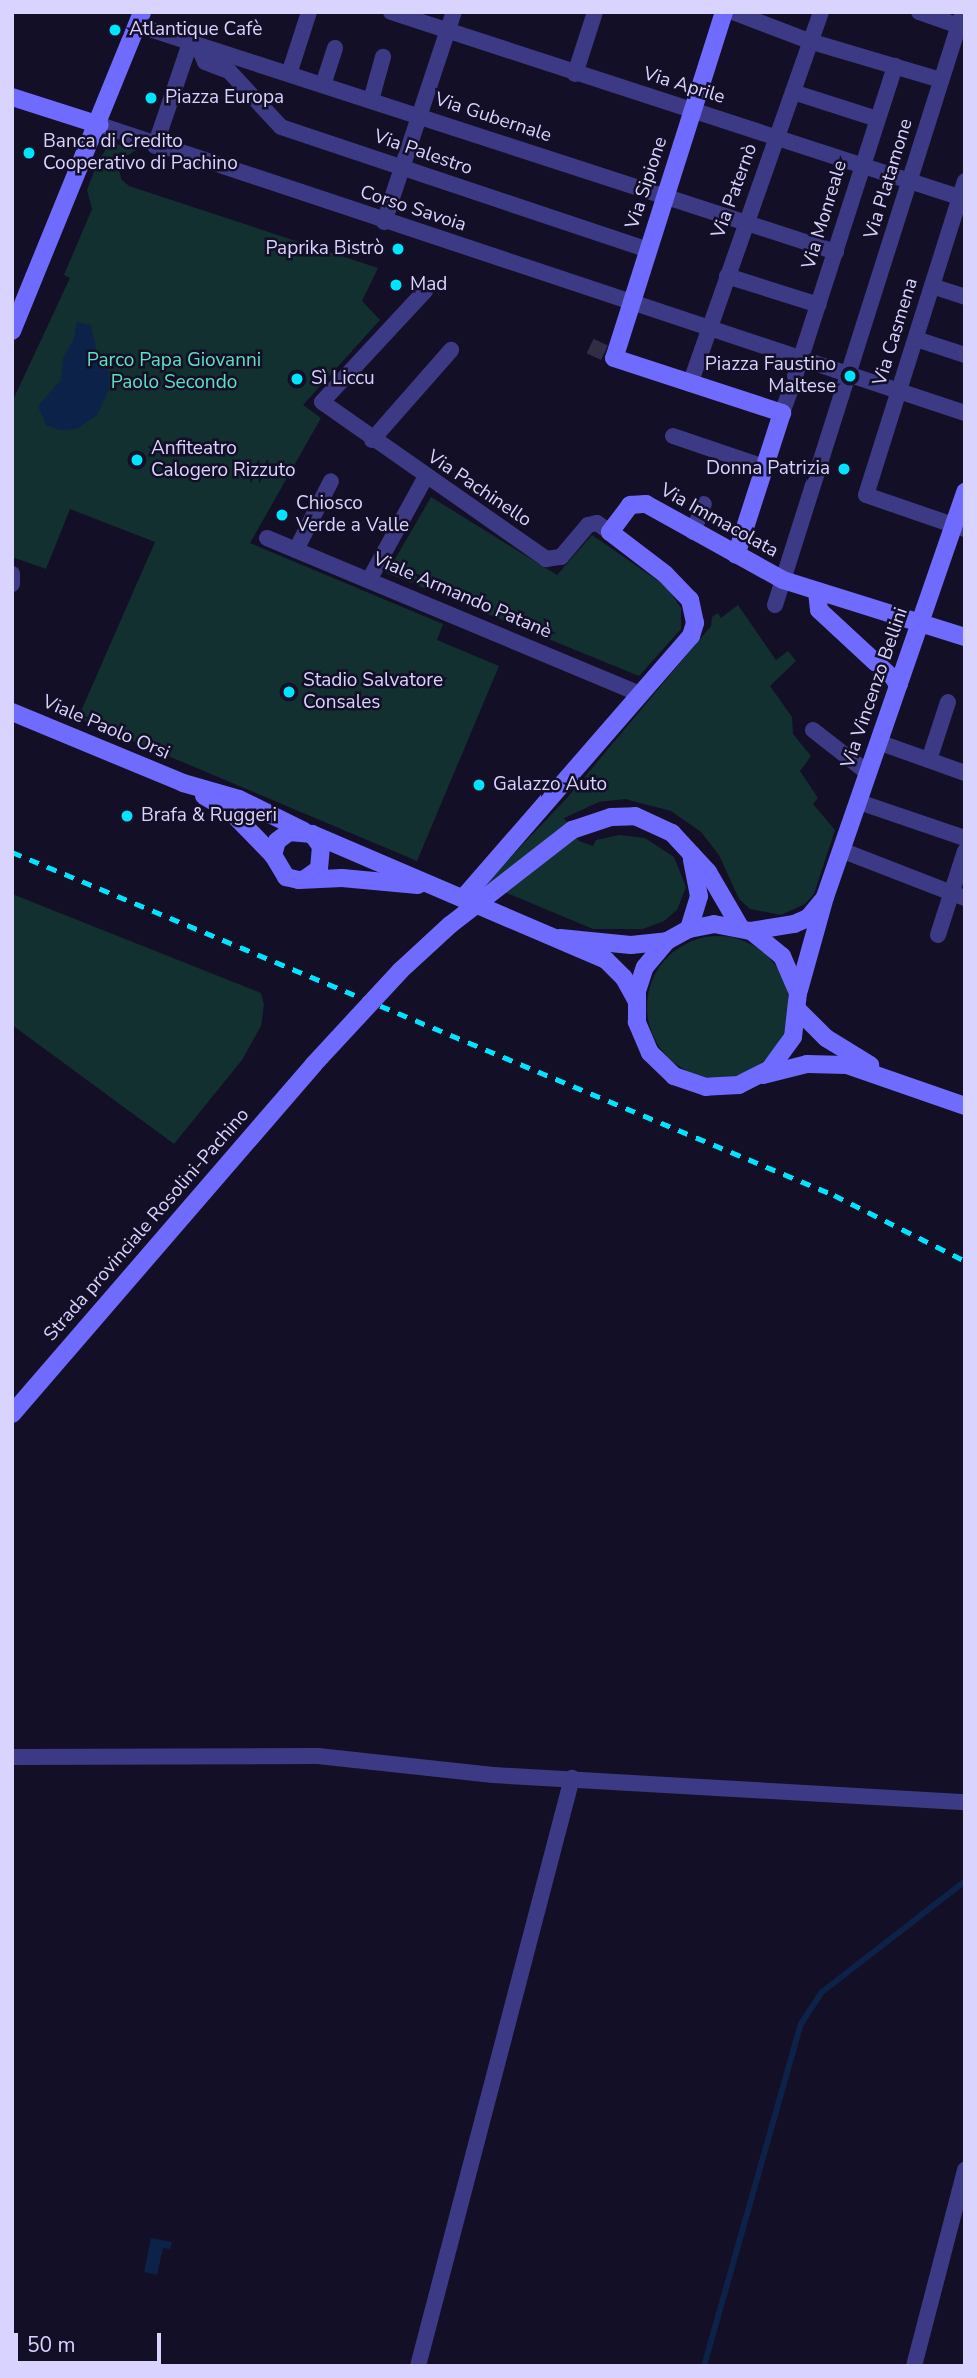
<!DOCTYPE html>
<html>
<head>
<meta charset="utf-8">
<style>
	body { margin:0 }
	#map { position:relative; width:977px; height:2378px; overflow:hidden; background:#130f26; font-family:"Nunito Sans",sans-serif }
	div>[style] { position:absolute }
	.green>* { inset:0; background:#12302f }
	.round { border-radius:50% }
	.water>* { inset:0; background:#0c2248 }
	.stream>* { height:6px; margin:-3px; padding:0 3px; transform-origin:3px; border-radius:3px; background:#0c2248 }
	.street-tunnel>* { height:16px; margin-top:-8px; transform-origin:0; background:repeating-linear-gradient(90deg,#312d47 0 16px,transparent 0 24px) }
	.street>* { height:16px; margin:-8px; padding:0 8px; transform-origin:8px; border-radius:8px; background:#3d3a85 }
	.secondary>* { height:18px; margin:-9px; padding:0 9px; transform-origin:9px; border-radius:9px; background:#6f6bff }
	.rail>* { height:5px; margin-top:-2.5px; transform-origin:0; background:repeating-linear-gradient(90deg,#00e5ff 0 10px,transparent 0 19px) }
	.secondary-bridge>* { height:18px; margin:-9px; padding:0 9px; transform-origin:9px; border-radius:9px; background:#6f6bff }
	.dots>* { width:19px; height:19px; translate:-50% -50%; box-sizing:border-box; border:4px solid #130f26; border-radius:50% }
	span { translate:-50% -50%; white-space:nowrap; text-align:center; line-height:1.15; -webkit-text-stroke:5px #130f26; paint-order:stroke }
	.poi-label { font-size:19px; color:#d9d4ff }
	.left { translate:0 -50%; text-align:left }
	.right { translate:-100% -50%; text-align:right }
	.street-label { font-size:19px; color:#d9d4ff }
	.park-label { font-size:19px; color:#5fe0c0 }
	.frame { position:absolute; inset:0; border:14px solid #d9d4ff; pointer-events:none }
	.scale { position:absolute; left:14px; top:2333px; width:147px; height:32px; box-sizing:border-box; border:4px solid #d9d4ff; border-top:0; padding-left:9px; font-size:21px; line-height:24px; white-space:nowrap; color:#d9d4ff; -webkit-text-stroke:5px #130f26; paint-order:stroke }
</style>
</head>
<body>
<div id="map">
	<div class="green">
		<div style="clip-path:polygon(117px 144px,137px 150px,124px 157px,119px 167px,121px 179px,129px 186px,378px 268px,362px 301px,380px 320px,303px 405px,321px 418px,250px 543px,443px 624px,437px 640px,499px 666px,417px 861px,78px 718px,155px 542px,70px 509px,46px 569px,12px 557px,12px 402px,70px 278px,64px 275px,92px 209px,87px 190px,97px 164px,107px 147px)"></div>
		<div style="clip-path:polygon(431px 497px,557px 575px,592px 535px,667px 587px,681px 608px,681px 629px,639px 676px,387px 573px)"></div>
		<div style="clip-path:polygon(738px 605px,776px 660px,788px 651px,796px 661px,770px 686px,792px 717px,793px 734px,811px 756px,800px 771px,818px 798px,813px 804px,835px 830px,814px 894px,805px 904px,781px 915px,750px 909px,739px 899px,719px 855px,701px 832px,671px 811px,625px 799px,599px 802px,564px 818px,579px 841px,593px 846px,596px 840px,619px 835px,645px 838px,674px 857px,686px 887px,677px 910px,664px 921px,643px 929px,593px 929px,485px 884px,567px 798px,711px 626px,712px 617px,718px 613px,721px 618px)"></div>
		<div style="clip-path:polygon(12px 894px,261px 993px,264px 1005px,261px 1026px,242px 1060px,174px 1144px,12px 1025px)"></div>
		<div class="round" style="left:647px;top:936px;width:142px;height:142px"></div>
	</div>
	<div class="water">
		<div style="clip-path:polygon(77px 322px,91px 325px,97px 354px,109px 372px,109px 389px,97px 415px,77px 429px,60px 430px,46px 425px,38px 406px,61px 380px,63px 358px,74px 339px)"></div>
		<div style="clip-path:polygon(151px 2238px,172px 2242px,170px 2249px,163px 2248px,157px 2275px,144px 2272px)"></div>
	</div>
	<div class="stream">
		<div style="left:704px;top:2366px;width:355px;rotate:-74.2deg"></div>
		<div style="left:801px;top:2024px;width:38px;rotate:-57deg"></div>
		<div style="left:822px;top:1992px;width:181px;rotate:-37.8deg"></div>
	</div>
	<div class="street-tunnel">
		<div style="left:590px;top:346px;width:19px;rotate:25deg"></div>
	</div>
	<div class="street">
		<div style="left:391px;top:12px;width:604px;rotate:18.04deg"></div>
		<div style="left:733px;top:12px;width:81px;rotate:20.9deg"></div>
		<div style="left:809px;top:41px;width:138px;rotate:16.5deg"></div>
		<div style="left:919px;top:12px;width:49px;rotate:19.2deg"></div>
		<div style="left:137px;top:25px;width:735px;rotate:17.99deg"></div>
		<div style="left:198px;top:46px;width:17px;rotate:66deg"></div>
		<div style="left:205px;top:62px;width:26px;rotate:21deg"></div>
		<div style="left:229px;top:71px;width:76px;rotate:47.1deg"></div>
		<div style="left:281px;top:127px;width:387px;rotate:18.5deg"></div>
		<div style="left:289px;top:74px;width:65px;rotate:-72.1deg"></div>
		<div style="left:575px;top:74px;width:65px;rotate:-72.1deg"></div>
		<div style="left:323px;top:85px;width:39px;rotate:-72deg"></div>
		<div style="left:793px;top:92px;width:88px;rotate:17.8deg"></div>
		<div style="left:371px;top:100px;width:45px;rotate:-74.4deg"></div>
		<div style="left:100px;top:125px;width:912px;rotate:18.42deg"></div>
		<div style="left:155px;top:146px;width:109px;rotate:-71.2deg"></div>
		<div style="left:965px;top:181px;width:329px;rotate:107.5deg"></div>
		<div style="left:866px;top:495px;width:105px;rotate:19deg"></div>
		<div style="left:384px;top:222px;width:221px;rotate:-71.6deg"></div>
		<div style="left:727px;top:276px;width:96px;rotate:17.5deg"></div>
		<div style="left:932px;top:286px;width:35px;rotate:18deg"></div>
		<div style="left:425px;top:291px;width:151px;rotate:132.9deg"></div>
		<div style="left:322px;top:402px;width:274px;rotate:35deg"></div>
		<div style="left:546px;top:559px;width:15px;rotate:-8deg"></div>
		<div style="left:561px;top:557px;width:42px;rotate:-49.8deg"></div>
		<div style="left:588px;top:525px;width:9px;rotate:-13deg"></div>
		<div style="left:597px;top:523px;width:16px;rotate:35deg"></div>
		<div style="left:916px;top:339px;width:52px;rotate:18.1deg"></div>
		<div style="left:795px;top:376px;width:326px;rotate:-72.1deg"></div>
		<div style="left:690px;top:384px;width:394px;rotate:-70.6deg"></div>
		<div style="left:782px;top:413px;width:27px;rotate:-70deg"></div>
		<div style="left:673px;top:436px;width:96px;rotate:18.8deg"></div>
		<div style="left:372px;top:440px;width:120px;rotate:-48.7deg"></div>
		<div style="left:693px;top:532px;width:30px;rotate:-69deg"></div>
		<div style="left:267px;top:538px;width:404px;rotate:22.7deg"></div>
		<div style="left:296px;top:550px;width:77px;rotate:-63.1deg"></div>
		<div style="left:12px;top:574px;width:10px;rotate:90deg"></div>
		<div style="left:369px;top:580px;width:116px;rotate:-61.2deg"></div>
		<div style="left:775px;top:605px;width:622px;rotate:-72.41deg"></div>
		<div style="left:813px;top:730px;width:70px;rotate:38deg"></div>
		<div style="left:878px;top:742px;width:92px;rotate:19.6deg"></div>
		<div style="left:929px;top:760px;width:61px;rotate:-71.9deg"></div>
		<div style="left:859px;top:802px;width:112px;rotate:18.8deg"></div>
		<div style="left:841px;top:850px;width:133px;rotate:21.2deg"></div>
		<div style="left:938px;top:935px;width:88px;rotate:-72.2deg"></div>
		<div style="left:12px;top:1757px;width:306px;rotate:-0.2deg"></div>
		<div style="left:318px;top:1756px;width:176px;rotate:6.2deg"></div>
		<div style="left:493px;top:1775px;width:473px;rotate:3.3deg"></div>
		<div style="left:418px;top:2366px;width:608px;rotate:-75.32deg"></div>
		<div style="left:914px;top:2366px;width:203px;rotate:-75.4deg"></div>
	</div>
	<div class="secondary">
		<div style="left:724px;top:12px;width:363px;rotate:107.6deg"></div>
		<div style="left:614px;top:358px;width:177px;rotate:18.1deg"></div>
		<div style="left:782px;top:413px;width:149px;rotate:107.9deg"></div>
		<div style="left:12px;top:97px;width:92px;rotate:17.7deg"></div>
		<div style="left:12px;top:331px;width:344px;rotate:-67.8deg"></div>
		<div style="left:817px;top:591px;width:19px;rotate:84deg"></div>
		<div style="left:819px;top:610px;width:109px;rotate:42.8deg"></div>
		<div style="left:12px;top:712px;width:185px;rotate:22.5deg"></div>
		<div style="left:183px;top:783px;width:58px;rotate:15.9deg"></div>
		<div style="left:239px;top:799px;width:72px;rotate:26.2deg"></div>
		<div style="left:204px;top:796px;width:30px;rotate:30deg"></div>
		<div style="left:230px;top:811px;width:62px;rotate:45.7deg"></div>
		<div style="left:572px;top:830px;width:41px;rotate:-18.4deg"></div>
		<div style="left:611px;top:817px;width:24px;rotate:-2deg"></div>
		<div style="left:635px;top:816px;width:41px;rotate:24.7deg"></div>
		<div style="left:672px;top:833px;width:53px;rotate:47.3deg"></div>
		<div style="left:708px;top:872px;width:64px;rotate:59.8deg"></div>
		<div style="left:312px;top:834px;width:320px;rotate:23.2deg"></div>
		<div style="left:606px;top:960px;width:25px;rotate:45deg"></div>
		<div style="left:624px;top:978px;width:25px;rotate:61deg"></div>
		<div style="left:306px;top:878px;width:16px;rotate:-35deg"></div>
		<div style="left:319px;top:869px;width:23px;rotate:-85deg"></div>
		<div style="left:321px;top:846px;width:15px;rotate:-127deg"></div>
		<div style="left:312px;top:834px;width:23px;rotate:-175deg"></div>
		<div style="left:289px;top:832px;width:15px;rotate:143deg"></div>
		<div style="left:277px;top:841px;width:15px;rotate:106deg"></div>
		<div style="left:273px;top:855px;width:26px;rotate:59deg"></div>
		<div style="left:286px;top:877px;width:13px;rotate:13deg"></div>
		<div style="left:299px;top:880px;width:43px;rotate:-2.7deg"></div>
		<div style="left:342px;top:878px;width:76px;rotate:5.3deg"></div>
		<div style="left:464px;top:897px;width:346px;rotate:-49deg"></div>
		<div style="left:691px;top:636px;width:14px;rotate:-73deg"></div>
		<div style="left:695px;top:623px;width:24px;rotate:-102deg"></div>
		<div style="left:690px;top:600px;width:36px;rotate:-134deg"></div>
		<div style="left:665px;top:574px;width:69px;rotate:-142.6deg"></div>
		<div style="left:610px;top:532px;width:34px;rotate:-53deg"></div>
		<div style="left:630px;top:505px;width:16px;rotate:-4deg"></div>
		<div style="left:646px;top:504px;width:157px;rotate:29deg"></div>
		<div style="left:783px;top:580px;width:191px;rotate:17.4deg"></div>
		<div style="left:689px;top:929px;width:34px;rotate:-73deg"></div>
		<div style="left:699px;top:896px;width:38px;rotate:-101deg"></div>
		<div style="left:751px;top:931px;width:44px;rotate:-9.2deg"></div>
		<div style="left:794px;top:924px;width:15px;rotate:-23deg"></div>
		<div style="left:808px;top:918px;width:23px;rotate:-50deg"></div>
		<div style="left:560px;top:938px;width:71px;rotate:5.6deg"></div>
		<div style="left:631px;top:945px;width:36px;rotate:-6deg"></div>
		<div style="left:667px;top:941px;width:25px;rotate:-29deg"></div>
		<div style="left:689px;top:929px;width:25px;rotate:-11deg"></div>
		<div style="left:714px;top:924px;width:38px;rotate:11deg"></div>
		<div style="left:751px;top:931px;width:40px;rotate:39deg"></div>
		<div style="left:782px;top:956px;width:40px;rotate:66.6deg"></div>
		<div style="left:798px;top:993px;width:44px;rotate:96.5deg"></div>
		<div style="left:793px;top:1037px;width:39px;rotate:126deg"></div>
		<div style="left:770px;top:1069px;width:35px;rotate:153deg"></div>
		<div style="left:739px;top:1085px;width:33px;rotate:177deg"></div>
		<div style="left:706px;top:1087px;width:34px;rotate:-161deg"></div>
		<div style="left:674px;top:1076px;width:33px;rotate:-136deg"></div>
		<div style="left:650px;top:1053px;width:34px;rotate:-113deg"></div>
		<div style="left:637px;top:1022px;width:31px;rotate:-90deg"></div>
		<div style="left:637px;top:991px;width:25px;rotate:-72deg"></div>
		<div style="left:645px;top:967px;width:34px;rotate:-50deg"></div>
		<div style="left:799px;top:990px;width:97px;rotate:-74.4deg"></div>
		<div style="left:825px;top:897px;width:429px;rotate:-70.9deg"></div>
		<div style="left:799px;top:1011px;width:38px;rotate:45deg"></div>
		<div style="left:826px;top:1038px;width:52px;rotate:31.5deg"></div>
		<div style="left:763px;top:1075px;width:45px;rotate:-14deg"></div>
		<div style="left:807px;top:1064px;width:40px;rotate:1.4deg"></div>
		<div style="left:847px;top:1065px;width:125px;rotate:19.2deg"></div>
		<div style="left:12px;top:1414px;width:462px;rotate:-49.2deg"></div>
	</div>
	<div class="rail">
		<div style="left:12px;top:852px;width:891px;rotate:22.65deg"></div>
		<div style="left:834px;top:1195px;width:147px;rotate:26.7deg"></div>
	</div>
	<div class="secondary-bridge">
		<div style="left:314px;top:1064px;width:127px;rotate:-47.2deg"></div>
		<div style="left:400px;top:971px;width:68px;rotate:-42.6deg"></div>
		<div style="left:450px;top:925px;width:155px;rotate:-37.9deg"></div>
	</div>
	<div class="dots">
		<div style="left:115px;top:30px;background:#00e5ff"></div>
		<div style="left:151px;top:98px;background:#00e5ff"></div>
		<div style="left:29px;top:153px;background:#00e5ff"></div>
		<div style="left:398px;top:249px;background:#00e5ff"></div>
		<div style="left:396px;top:285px;background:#00e5ff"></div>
		<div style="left:850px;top:376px;background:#00e5ff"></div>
		<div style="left:297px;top:379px;background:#00e5ff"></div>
		<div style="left:137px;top:460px;background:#00e5ff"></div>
		<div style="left:844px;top:469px;background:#00e5ff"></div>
		<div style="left:282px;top:515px;background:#00e5ff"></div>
		<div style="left:289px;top:692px;background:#00e5ff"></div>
		<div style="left:479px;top:785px;background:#00e5ff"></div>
		<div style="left:127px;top:816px;background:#00e5ff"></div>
	</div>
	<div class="poi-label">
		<span class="left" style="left:129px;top:30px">Atlantique Cafè</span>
		<span class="left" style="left:165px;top:98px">Piazza Europa</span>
		<span class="left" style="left:43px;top:153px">Banca di Credito<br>Cooperativo di Pachino</span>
		<span class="right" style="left:384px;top:249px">Paprika Bistrò</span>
		<span class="left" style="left:410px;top:285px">Mad</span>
		<span class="right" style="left:836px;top:376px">Piazza Faustino<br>Maltese</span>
		<span class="left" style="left:311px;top:379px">Sì Liccu</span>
		<span class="left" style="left:151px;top:460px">Anfiteatro<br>Calogero Rizzuto</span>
		<span class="right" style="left:830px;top:469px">Donna Patrizia</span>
		<span class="left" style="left:296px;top:515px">Chiosco<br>Verde a Valle</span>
		<span class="left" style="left:303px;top:692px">Stadio Salvatore<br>Consales</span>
		<span class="left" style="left:493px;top:785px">Galazzo Auto</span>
		<span class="left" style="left:141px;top:816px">Brafa &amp; Ruggeri</span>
	</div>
	<div class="street-label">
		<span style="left:684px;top:86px;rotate:17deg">Via Aprile</span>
		<span style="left:493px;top:118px;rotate:18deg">Via Gubernale</span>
		<span style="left:423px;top:153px;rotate:19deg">Via Palestro</span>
		<span style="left:889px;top:179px;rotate:-73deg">Via Platamone</span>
		<span style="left:647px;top:183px;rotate:-72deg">Via Sipione</span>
		<span style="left:735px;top:191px;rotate:-70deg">Via Paternò</span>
		<span style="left:413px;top:209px;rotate:18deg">Corso Savoia</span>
		<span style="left:825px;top:215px;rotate:-73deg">Via Monreale</span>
		<span style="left:896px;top:332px;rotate:-73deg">Via Casmena</span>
		<span style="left:479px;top:489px;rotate:34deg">Via Pachinello</span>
		<span style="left:719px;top:521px;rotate:29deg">Via Immacolata</span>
		<span style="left:462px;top:596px;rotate:23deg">Viale Armando Patanè</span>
		<span style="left:875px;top:688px;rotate:-71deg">Via Vincenzo Bellini</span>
		<span style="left:106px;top:728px;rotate:23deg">Viale Paolo Orsi</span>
		<span style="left:147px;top:1225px;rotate:-49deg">Strada provinciale Rosolini-Pachino</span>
	</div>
	<div class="park-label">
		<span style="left:174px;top:372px">Parco Papa Giovanni<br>Paolo Secondo</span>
	</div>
	<div class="frame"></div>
	<div class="scale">50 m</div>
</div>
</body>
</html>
